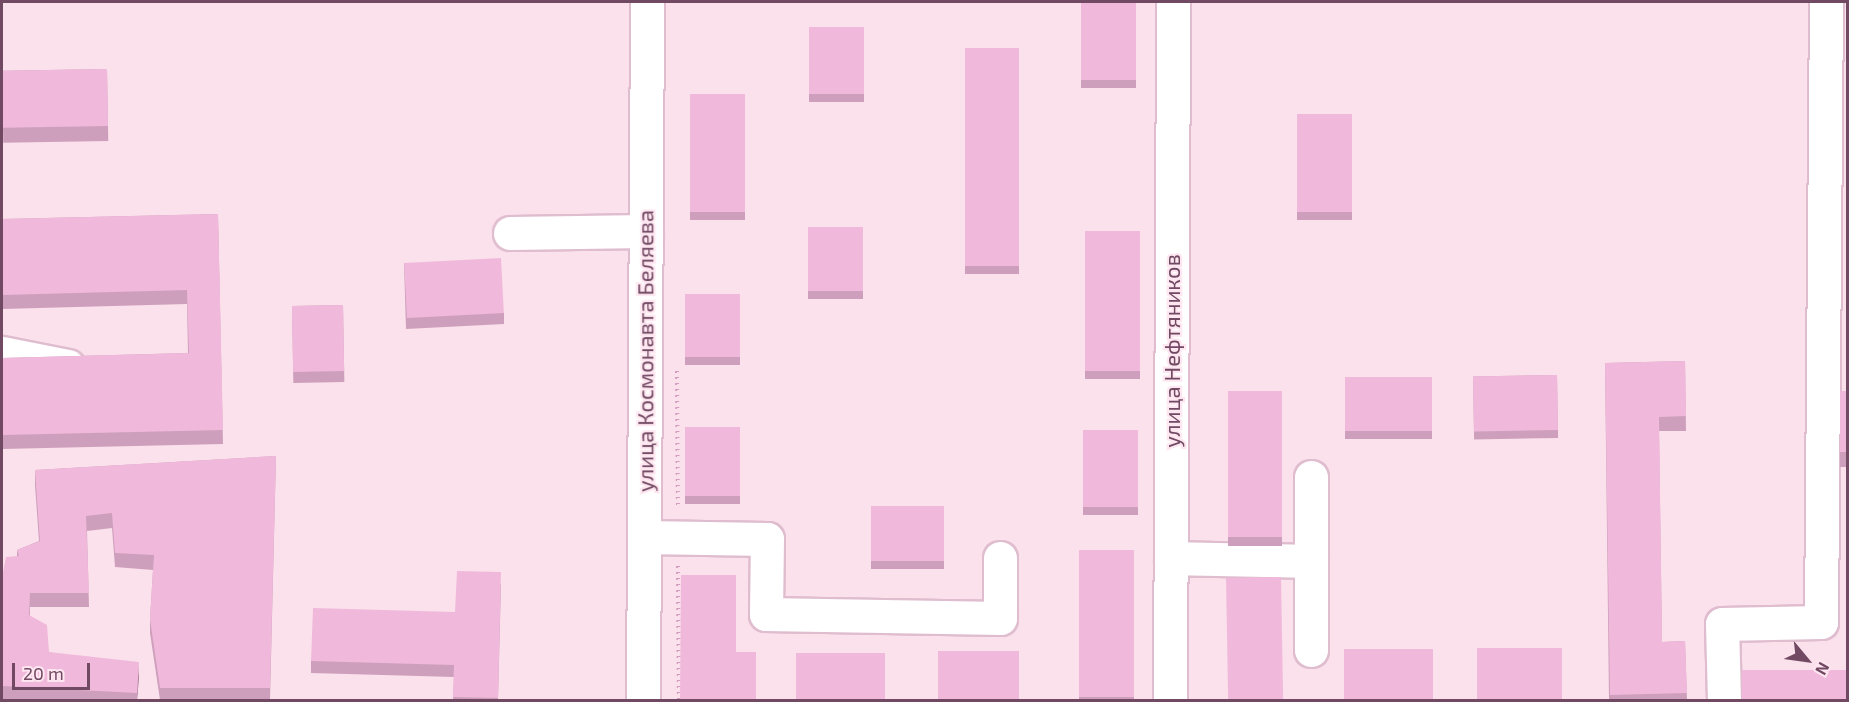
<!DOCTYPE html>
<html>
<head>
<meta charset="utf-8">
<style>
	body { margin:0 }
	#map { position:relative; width:1849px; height:702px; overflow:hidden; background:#fbe1eb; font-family:"Exo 2",sans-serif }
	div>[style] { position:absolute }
	.path>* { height:4px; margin-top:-2px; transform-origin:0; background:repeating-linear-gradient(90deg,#d49dbf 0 1.5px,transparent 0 6px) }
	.roads { filter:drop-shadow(2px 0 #dfbdcf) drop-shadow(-2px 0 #dfbdcf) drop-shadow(0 2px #dfbdcf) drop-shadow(0 -2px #dfbdcf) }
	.minor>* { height:33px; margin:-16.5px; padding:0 16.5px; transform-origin:16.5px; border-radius:16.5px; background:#fff }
	.wall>* { inset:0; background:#ce9fbc; transform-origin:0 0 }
	.shaded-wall>* { inset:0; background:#a88299 }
	.building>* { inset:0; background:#f0b9db; transform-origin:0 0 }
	span { translate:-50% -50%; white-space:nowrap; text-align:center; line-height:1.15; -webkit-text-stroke:4.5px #fee7f0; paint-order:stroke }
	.street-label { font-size:22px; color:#714963 }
	.frame { position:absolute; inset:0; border:3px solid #714963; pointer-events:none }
	.north { position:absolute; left:1777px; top:630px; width:60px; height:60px; -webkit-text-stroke:4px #fee7f0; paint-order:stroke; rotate:119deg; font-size:16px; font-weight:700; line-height:24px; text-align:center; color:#714963 }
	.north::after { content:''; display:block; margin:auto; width:21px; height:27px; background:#714963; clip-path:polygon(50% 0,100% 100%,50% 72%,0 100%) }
	.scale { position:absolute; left:12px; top:663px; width:78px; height:27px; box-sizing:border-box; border:3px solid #714963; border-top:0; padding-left:8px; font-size:18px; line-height:21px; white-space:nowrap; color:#714963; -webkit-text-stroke:4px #fee7f0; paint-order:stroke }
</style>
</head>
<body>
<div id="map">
	<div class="path">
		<div style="left:677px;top:371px;width:137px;rotate:89.6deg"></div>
		<div style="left:678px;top:566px;width:134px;rotate:89.6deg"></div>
	</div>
	<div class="roads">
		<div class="minor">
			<div style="left:510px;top:233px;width:136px;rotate:-0.8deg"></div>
			<div style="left:2px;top:353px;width:67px;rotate:11.1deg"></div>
			<div style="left:644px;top:537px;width:123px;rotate:0.9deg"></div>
			<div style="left:767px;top:539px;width:75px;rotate:90.8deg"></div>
			<div style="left:766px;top:614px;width:234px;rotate:1deg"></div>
			<div style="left:1000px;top:618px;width:60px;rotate:-90deg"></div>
			<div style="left:1171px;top:558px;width:140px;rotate:1.2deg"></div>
			<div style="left:1311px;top:650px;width:173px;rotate:-90deg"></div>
			<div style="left:643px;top:700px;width:698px;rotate:-89.67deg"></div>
			<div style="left:1170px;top:700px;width:698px;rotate:-89.75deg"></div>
			<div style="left:1724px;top:700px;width:76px;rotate:-91.5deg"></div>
			<div style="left:1722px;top:624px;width:99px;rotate:-1.2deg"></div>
			<div style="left:1821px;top:622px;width:620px;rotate:-89.54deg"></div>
		</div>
	</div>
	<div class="wall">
		<div style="left:1081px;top:2px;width:55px;height:86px"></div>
		<div style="left:864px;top:27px;width:75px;height:55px;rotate:90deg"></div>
		<div style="left:965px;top:48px;width:54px;height:226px"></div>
		<div style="left:107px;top:69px;width:72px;height:105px;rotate:89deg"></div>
		<div style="left:690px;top:94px;width:55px;height:126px"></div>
		<div style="left:1297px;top:114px;width:55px;height:106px"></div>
		<div style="clip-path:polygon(218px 214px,223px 444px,2px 449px,2px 358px,188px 353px,187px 304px,2px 309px,2px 219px)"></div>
		<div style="left:808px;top:227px;width:55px;height:72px"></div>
		<div style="left:1085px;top:231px;width:55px;height:148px"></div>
		<div style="clip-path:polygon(404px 263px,504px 313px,504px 324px,406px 329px)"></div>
		<div style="left:685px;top:294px;width:55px;height:71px"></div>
		<div style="left:343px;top:305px;width:77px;height:51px;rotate:89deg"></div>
		<div style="clip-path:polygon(1685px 361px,1686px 431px,1659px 431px,1662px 642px,1685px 641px,1687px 700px,1609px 700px,1605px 363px)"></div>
		<div style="left:1557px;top:375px;width:63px;height:84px;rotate:89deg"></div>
		<div style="left:1432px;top:377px;width:62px;height:87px;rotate:90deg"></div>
		<div style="left:1228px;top:391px;width:54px;height:155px"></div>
		<div style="left:1840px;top:391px;width:8px;height:76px"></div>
		<div style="left:685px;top:427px;width:55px;height:77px"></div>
		<div style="left:1138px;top:430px;width:85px;height:55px;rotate:90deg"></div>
		<div style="clip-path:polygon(276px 456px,270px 700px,160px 700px,150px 633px,150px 619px,153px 570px,115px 567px,112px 528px,87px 531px,89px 607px,30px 607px,30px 616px,49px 652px,139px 677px,137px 700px,2px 700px,2px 577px,17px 556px,17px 550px,39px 541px,35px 485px,35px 470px)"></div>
		<div style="left:871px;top:506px;width:73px;height:63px"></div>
		<div style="left:1079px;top:550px;width:55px;height:150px"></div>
		<div style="clip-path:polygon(501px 584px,498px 700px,453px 700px,454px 677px,311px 673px,311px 661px,455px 612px)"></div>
	</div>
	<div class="shaded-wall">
		<div style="clip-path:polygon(139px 662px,139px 677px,137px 700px,137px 693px)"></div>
	</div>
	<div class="building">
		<div style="left:1081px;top:2px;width:55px;height:78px"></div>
		<div style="left:864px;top:27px;width:67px;height:55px;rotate:90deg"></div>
		<div style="left:965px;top:48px;width:54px;height:218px"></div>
		<div style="left:107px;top:69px;width:57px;height:105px;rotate:89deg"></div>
		<div style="left:690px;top:94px;width:55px;height:118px"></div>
		<div style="left:1297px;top:114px;width:55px;height:98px"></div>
		<div style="clip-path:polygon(218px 214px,223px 430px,2px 435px,2px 358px,189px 353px,187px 290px,2px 295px,2px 219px)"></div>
		<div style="left:808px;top:227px;width:55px;height:64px"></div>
		<div style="left:1085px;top:231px;width:55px;height:140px"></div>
		<div style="left:501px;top:258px;width:55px;height:97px;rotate:87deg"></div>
		<div style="left:685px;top:294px;width:55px;height:63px"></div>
		<div style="left:343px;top:305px;width:66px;height:51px;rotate:89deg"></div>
		<div style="clip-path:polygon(1685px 361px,1686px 416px,1659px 417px,1662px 642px,1685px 641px,1687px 693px,1610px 695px,1605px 363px)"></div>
		<div style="left:1557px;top:375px;width:55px;height:84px;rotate:89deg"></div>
		<div style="left:1432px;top:377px;width:54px;height:87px;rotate:90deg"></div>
		<div style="left:1228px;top:391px;width:54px;height:146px"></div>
		<div style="left:1840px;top:391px;width:8px;height:61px"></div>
		<div style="left:685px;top:427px;width:55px;height:69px"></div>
		<div style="left:1138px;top:430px;width:77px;height:55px;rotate:90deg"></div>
		<div style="clip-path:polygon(276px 456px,270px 688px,160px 688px,150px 619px,154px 555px,115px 553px,112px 513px,86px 516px,89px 593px,30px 593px,29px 615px,47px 625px,49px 652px,139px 662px,137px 693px,2px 686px,2px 577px,6px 557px,19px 556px,17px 550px,40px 541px,35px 470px)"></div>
		<div style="left:871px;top:506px;width:73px;height:55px"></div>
		<div style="left:1079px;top:550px;width:55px;height:147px"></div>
		<div style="clip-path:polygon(457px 571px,501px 572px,498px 698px,453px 697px,454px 665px,311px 661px,313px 608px,455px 612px)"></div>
		<div style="clip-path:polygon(681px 575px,736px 575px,736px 652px,756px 652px,756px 700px,680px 700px)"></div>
		<div style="left:1281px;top:577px;width:123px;height:55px;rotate:89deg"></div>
		<div style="left:1562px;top:648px;width:52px;height:85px;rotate:90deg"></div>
		<div style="left:1433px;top:649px;width:51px;height:89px;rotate:90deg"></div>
		<div style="left:938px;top:651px;width:81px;height:49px"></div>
		<div style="left:796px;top:653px;width:89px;height:47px"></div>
		<div style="left:1742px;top:670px;width:106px;height:30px"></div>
	</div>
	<div class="street-label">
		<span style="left:645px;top:351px;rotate:-90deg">улица Космонавта Беляева</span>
		<span style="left:1172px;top:351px;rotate:-90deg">улица Нефтяников</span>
	</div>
	<div class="frame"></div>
	<div class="north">N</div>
	<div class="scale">20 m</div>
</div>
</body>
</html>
